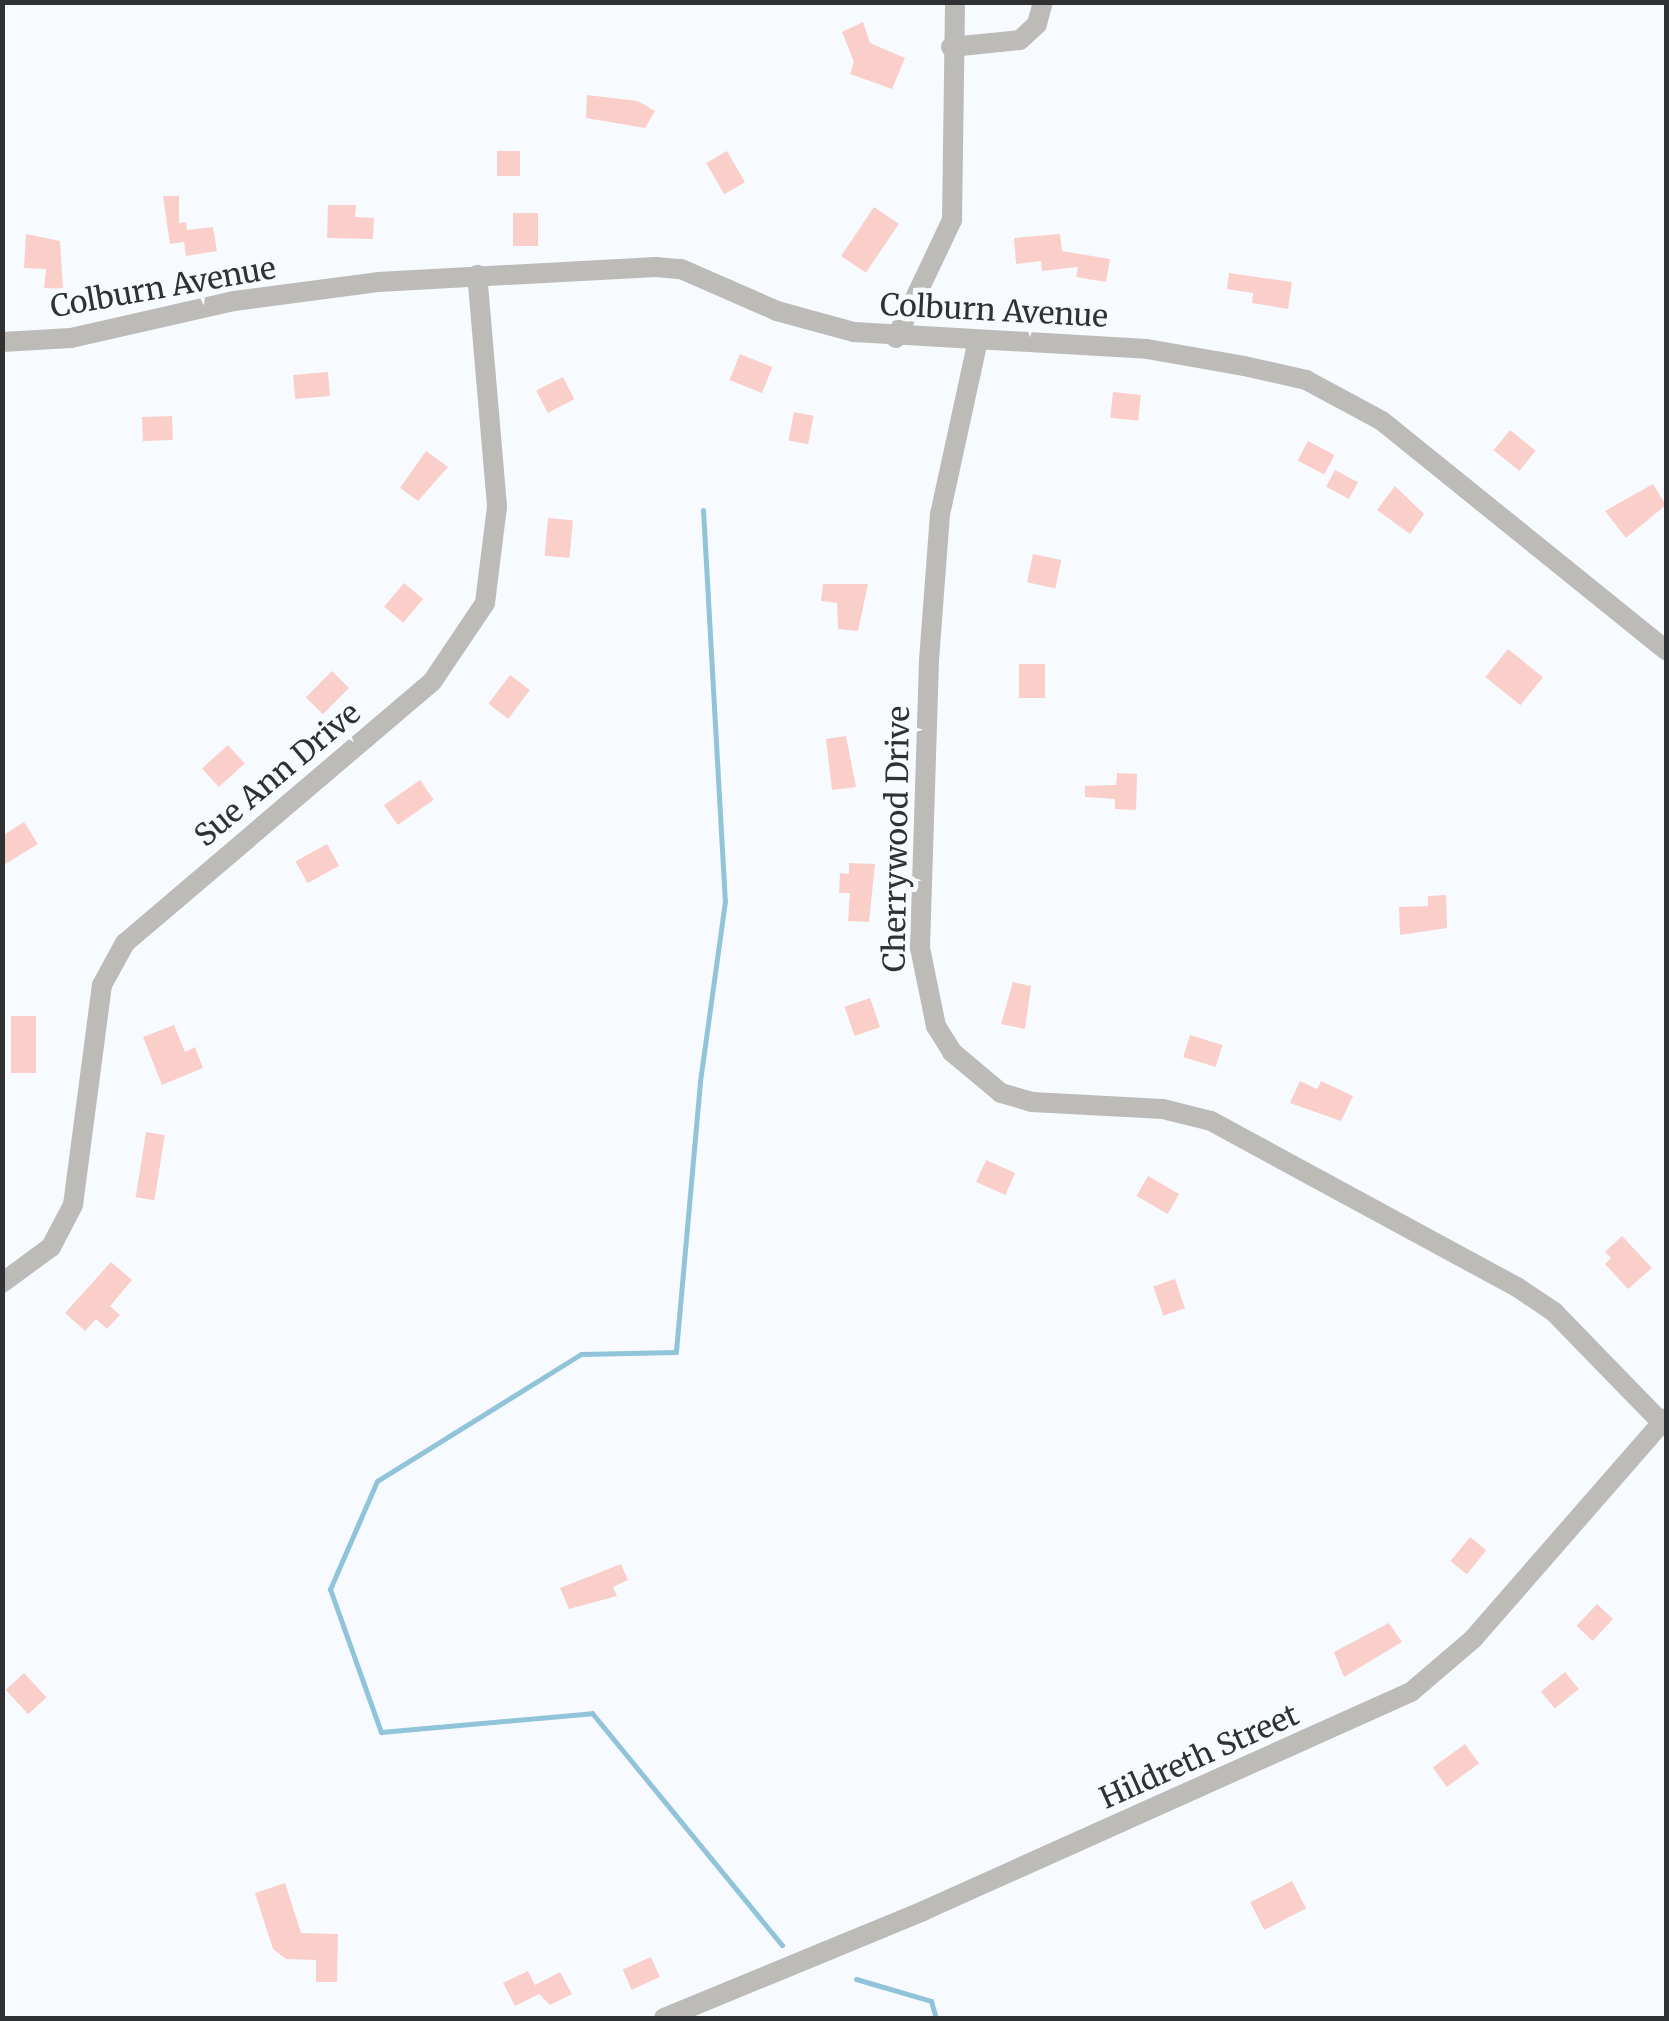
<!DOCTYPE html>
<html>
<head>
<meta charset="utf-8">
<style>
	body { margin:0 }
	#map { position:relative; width:1669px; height:2021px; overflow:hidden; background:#f7fbff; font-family:Merriweather,serif }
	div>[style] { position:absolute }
	.stream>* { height:5px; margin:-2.5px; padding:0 2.5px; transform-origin:2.5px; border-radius:2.5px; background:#91c4da }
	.building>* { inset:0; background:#facfca; transform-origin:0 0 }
	.minor>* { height:20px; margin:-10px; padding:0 10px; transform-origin:10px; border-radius:10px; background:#bcbbb8 }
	span { translate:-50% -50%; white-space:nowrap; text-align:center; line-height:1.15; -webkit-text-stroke:10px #f7fbff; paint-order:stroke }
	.street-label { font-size:30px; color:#2f3133 }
	.frame { position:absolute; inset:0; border:5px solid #2f3133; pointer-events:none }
</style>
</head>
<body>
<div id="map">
	<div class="stream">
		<div style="left:703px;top:510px;width:392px;rotate:86.8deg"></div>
		<div style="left:725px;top:901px;width:183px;rotate:97.9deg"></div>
		<div style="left:700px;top:1082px;width:271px;rotate:95.1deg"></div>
		<div style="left:676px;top:1352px;width:95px;rotate:178.8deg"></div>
		<div style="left:581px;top:1354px;width:240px;rotate:148.1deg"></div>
		<div style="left:377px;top:1481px;width:118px;rotate:113.5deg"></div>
		<div style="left:330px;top:1589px;width:152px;rotate:70.4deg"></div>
		<div style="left:381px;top:1732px;width:212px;rotate:-5.1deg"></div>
		<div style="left:592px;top:1713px;width:300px;rotate:50.7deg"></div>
		<div style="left:856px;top:1979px;width:78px;rotate:16.3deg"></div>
		<div style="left:931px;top:2001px;width:18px;rotate:74deg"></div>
	</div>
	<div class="building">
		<div style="clip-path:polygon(863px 22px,870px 43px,905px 58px,892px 89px,850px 74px,854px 62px,842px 32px)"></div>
		<div style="clip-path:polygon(587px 95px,638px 101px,655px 111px,645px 128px,586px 118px)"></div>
		<div style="left:497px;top:151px;width:23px;height:25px"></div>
		<div style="left:727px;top:151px;width:36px;height:24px;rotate:60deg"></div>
		<div style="clip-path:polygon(163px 196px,179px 196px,179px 223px,186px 222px,187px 230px,213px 227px,217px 251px,186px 256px,184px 242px,170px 244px)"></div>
		<div style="clip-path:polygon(328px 205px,356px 205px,355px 217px,374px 218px,373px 239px,327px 238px)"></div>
		<div style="left:874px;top:207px;width:30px;height:59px;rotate:34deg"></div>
		<div style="left:513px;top:213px;width:25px;height:33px"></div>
		<div style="clip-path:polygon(26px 234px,60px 241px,63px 289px,44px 288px,46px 269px,24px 268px)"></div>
		<div style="clip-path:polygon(1060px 234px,1062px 251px,1110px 259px,1106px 282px,1076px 277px,1078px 267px,1042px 271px,1041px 261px,1016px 264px,1014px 238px)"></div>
		<div style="clip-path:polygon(1229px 273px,1292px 282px,1288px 309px,1252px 303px,1253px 293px,1227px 289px)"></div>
		<div style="left:740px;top:354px;width:35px;height:28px;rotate:22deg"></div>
		<div style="left:328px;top:372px;width:24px;height:35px;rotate:85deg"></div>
		<div style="left:563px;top:377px;width:25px;height:30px;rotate:63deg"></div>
		<div style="left:1113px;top:392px;width:28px;height:26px;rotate:6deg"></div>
		<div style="left:794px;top:412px;width:20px;height:29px;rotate:11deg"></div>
		<div style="left:172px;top:416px;width:24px;height:30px;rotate:88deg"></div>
		<div style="left:1510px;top:430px;width:33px;height:26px;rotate:39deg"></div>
		<div style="left:1308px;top:441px;width:30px;height:22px;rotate:28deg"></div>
		<div style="clip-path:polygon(426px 451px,448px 467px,418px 501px,400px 488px)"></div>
		<div style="left:1335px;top:470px;width:26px;height:19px;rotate:28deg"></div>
		<div style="clip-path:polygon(1653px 484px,1666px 505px,1626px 538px,1605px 511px)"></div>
		<div style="clip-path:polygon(1395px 486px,1424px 514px,1410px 534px,1377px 510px)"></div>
		<div style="left:548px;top:518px;width:25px;height:38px;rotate:5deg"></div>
		<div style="left:1033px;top:554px;width:29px;height:29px;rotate:12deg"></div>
		<div style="left:404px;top:583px;width:25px;height:31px;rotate:40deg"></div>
		<div style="clip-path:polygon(823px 584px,868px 584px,858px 631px,838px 629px,837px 603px,821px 601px)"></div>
		<div style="left:1508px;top:649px;width:45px;height:36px;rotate:39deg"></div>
		<div style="left:1019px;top:664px;width:26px;height:34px"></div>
		<div style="left:332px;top:671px;width:24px;height:37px;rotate:45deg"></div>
		<div style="left:510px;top:675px;width:25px;height:36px;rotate:37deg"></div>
		<div style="clip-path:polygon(846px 736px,856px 787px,832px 790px,826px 739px)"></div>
		<div style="left:228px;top:745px;width:25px;height:35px;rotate:48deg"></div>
		<div style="clip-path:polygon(1117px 773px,1137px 774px,1136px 810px,1115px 809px,1115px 799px,1085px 797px,1085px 786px,1116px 785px)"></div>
		<div style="left:420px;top:780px;width:24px;height:44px;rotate:55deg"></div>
		<div style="clip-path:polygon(24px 822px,38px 844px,2px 866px,2px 836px)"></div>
		<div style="left:327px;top:844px;width:25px;height:36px;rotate:61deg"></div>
		<div style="clip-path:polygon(849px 863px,875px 864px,869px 922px,848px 921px,850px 893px,839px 893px,840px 873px,849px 874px)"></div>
		<div style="clip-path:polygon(1446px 895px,1447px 928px,1400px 935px,1399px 907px,1428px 906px,1428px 896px)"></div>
		<div style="clip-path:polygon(1013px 982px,1031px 986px,1025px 1029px,1001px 1024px)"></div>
		<div style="left:870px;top:998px;width:31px;height:27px;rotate:71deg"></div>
		<div style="left:11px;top:1016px;width:25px;height:57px"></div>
		<div style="clip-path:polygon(174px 1025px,185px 1052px,195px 1047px,203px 1068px,162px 1085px,143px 1037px)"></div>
		<div style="left:1190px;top:1035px;width:34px;height:23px;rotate:17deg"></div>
		<div style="clip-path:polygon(1300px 1081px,1317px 1089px,1321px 1081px,1353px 1096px,1341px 1121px,1290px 1103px)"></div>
		<div style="left:146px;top:1132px;width:19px;height:66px;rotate:9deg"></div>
		<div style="left:986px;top:1160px;width:32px;height:24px;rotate:24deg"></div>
		<div style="left:1148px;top:1176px;width:36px;height:23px;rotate:30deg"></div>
		<div style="clip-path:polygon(1622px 1236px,1652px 1268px,1628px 1289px,1605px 1264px,1611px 1258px,1605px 1252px)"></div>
		<div style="clip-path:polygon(111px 1262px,132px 1280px,110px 1306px,120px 1315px,107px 1329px,96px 1319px,85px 1331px,65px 1313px)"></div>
		<div style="left:1175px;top:1279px;width:31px;height:23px;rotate:71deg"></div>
		<div style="left:1470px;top:1537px;width:21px;height:31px;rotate:39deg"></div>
		<div style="clip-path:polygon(621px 1564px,628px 1580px,613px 1587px,617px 1596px,569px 1609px,560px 1588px)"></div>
		<div style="left:1597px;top:1604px;width:22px;height:30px;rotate:43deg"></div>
		<div style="clip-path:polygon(1389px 1623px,1402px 1642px,1344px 1677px,1334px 1652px)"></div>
		<div style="left:1565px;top:1672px;width:22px;height:31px;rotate:51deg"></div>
		<div style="left:24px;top:1673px;width:33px;height:25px;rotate:47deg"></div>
		<div style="left:1465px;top:1744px;width:24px;height:40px;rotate:54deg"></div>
		<div style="left:1292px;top:1881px;width:31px;height:47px;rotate:63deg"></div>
		<div style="clip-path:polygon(285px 1883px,301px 1933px,338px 1934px,337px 1982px,316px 1982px,316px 1960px,286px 1959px,273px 1949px,255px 1893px)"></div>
		<div style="left:651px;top:1957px;width:22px;height:31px;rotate:66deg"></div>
		<div style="clip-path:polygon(528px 1971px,535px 1985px,560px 1972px,572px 1994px,550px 2005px,539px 1994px,515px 2006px,503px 1983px)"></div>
	</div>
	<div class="minor">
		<div style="left:951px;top:47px;width:69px;rotate:-5.8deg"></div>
		<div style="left:1020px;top:40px;width:23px;rotate:-43deg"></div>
		<div style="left:1037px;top:24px;width:23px;rotate:-75deg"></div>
		<div style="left:896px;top:338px;width:131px;rotate:-64.6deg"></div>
		<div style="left:952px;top:220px;width:218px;rotate:-89.2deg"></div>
		<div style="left:978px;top:340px;width:178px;rotate:102.3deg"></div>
		<div style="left:940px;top:514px;width:147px;rotate:94.3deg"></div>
		<div style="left:929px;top:661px;width:287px;rotate:91.8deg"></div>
		<div style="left:920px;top:948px;width:80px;rotate:78.4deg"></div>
		<div style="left:936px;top:1026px;width:31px;rotate:58deg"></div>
		<div style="left:952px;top:1052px;width:64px;rotate:39.9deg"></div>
		<div style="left:1001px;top:1093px;width:32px;rotate:16deg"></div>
		<div style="left:1032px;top:1102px;width:131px;rotate:3.1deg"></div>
		<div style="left:1163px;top:1109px;width:49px;rotate:14deg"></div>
		<div style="left:1211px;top:1121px;width:348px;rotate:28.5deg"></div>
		<div style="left:1517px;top:1287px;width:45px;rotate:34deg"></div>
		<div style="left:1554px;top:1312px;width:155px;rotate:45.8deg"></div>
		<div style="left:2px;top:342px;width:69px;rotate:-3.3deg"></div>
		<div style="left:71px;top:338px;width:167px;rotate:-12.8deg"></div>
		<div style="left:234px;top:301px;width:145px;rotate:-7.5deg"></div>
		<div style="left:378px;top:282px;width:278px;rotate:-3.1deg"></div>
		<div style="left:656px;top:267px;width:25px;rotate:5deg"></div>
		<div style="left:681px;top:269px;width:105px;rotate:23.6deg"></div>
		<div style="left:777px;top:311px;width:80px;rotate:15.3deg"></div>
		<div style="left:854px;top:332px;width:293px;rotate:3.3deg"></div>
		<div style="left:1147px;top:349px;width:98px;rotate:9.9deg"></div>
		<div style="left:1244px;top:366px;width:64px;rotate:12.7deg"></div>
		<div style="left:1306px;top:380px;width:86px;rotate:28.3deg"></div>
		<div style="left:1382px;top:421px;width:365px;rotate:38.9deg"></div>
		<div style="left:2px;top:1283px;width:61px;rotate:-36.3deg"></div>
		<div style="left:51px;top:1247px;width:47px;rotate:-62.4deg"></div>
		<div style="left:73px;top:1205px;width:222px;rotate:-82.5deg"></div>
		<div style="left:102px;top:985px;width:48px;rotate:-61.3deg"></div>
		<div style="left:125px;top:943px;width:403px;rotate:-40.4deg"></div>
		<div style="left:432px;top:682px;width:95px;rotate:-56.1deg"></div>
		<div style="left:485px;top:603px;width:98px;rotate:-82.9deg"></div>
		<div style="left:497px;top:506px;width:232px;rotate:-94.9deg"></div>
		<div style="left:664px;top:2018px;width:280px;rotate:-22.4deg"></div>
		<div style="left:923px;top:1911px;width:535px;rotate:-24.17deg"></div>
		<div style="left:1411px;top:1692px;width:82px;rotate:-40.5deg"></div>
		<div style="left:1473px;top:1639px;width:293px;rotate:-48.9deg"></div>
	</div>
	<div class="street-label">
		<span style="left:163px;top:287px;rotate:-10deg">Colburn Avenue</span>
		<span style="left:994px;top:310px;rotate:3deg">Colburn Avenue</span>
		<span style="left:277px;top:774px;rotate:-40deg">Sue Ann Drive</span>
		<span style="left:896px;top:839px;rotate:-89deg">Cherrywood Drive</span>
		<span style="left:1199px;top:1756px;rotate:-24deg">Hildreth Street</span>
	</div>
	<div class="frame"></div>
</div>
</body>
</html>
